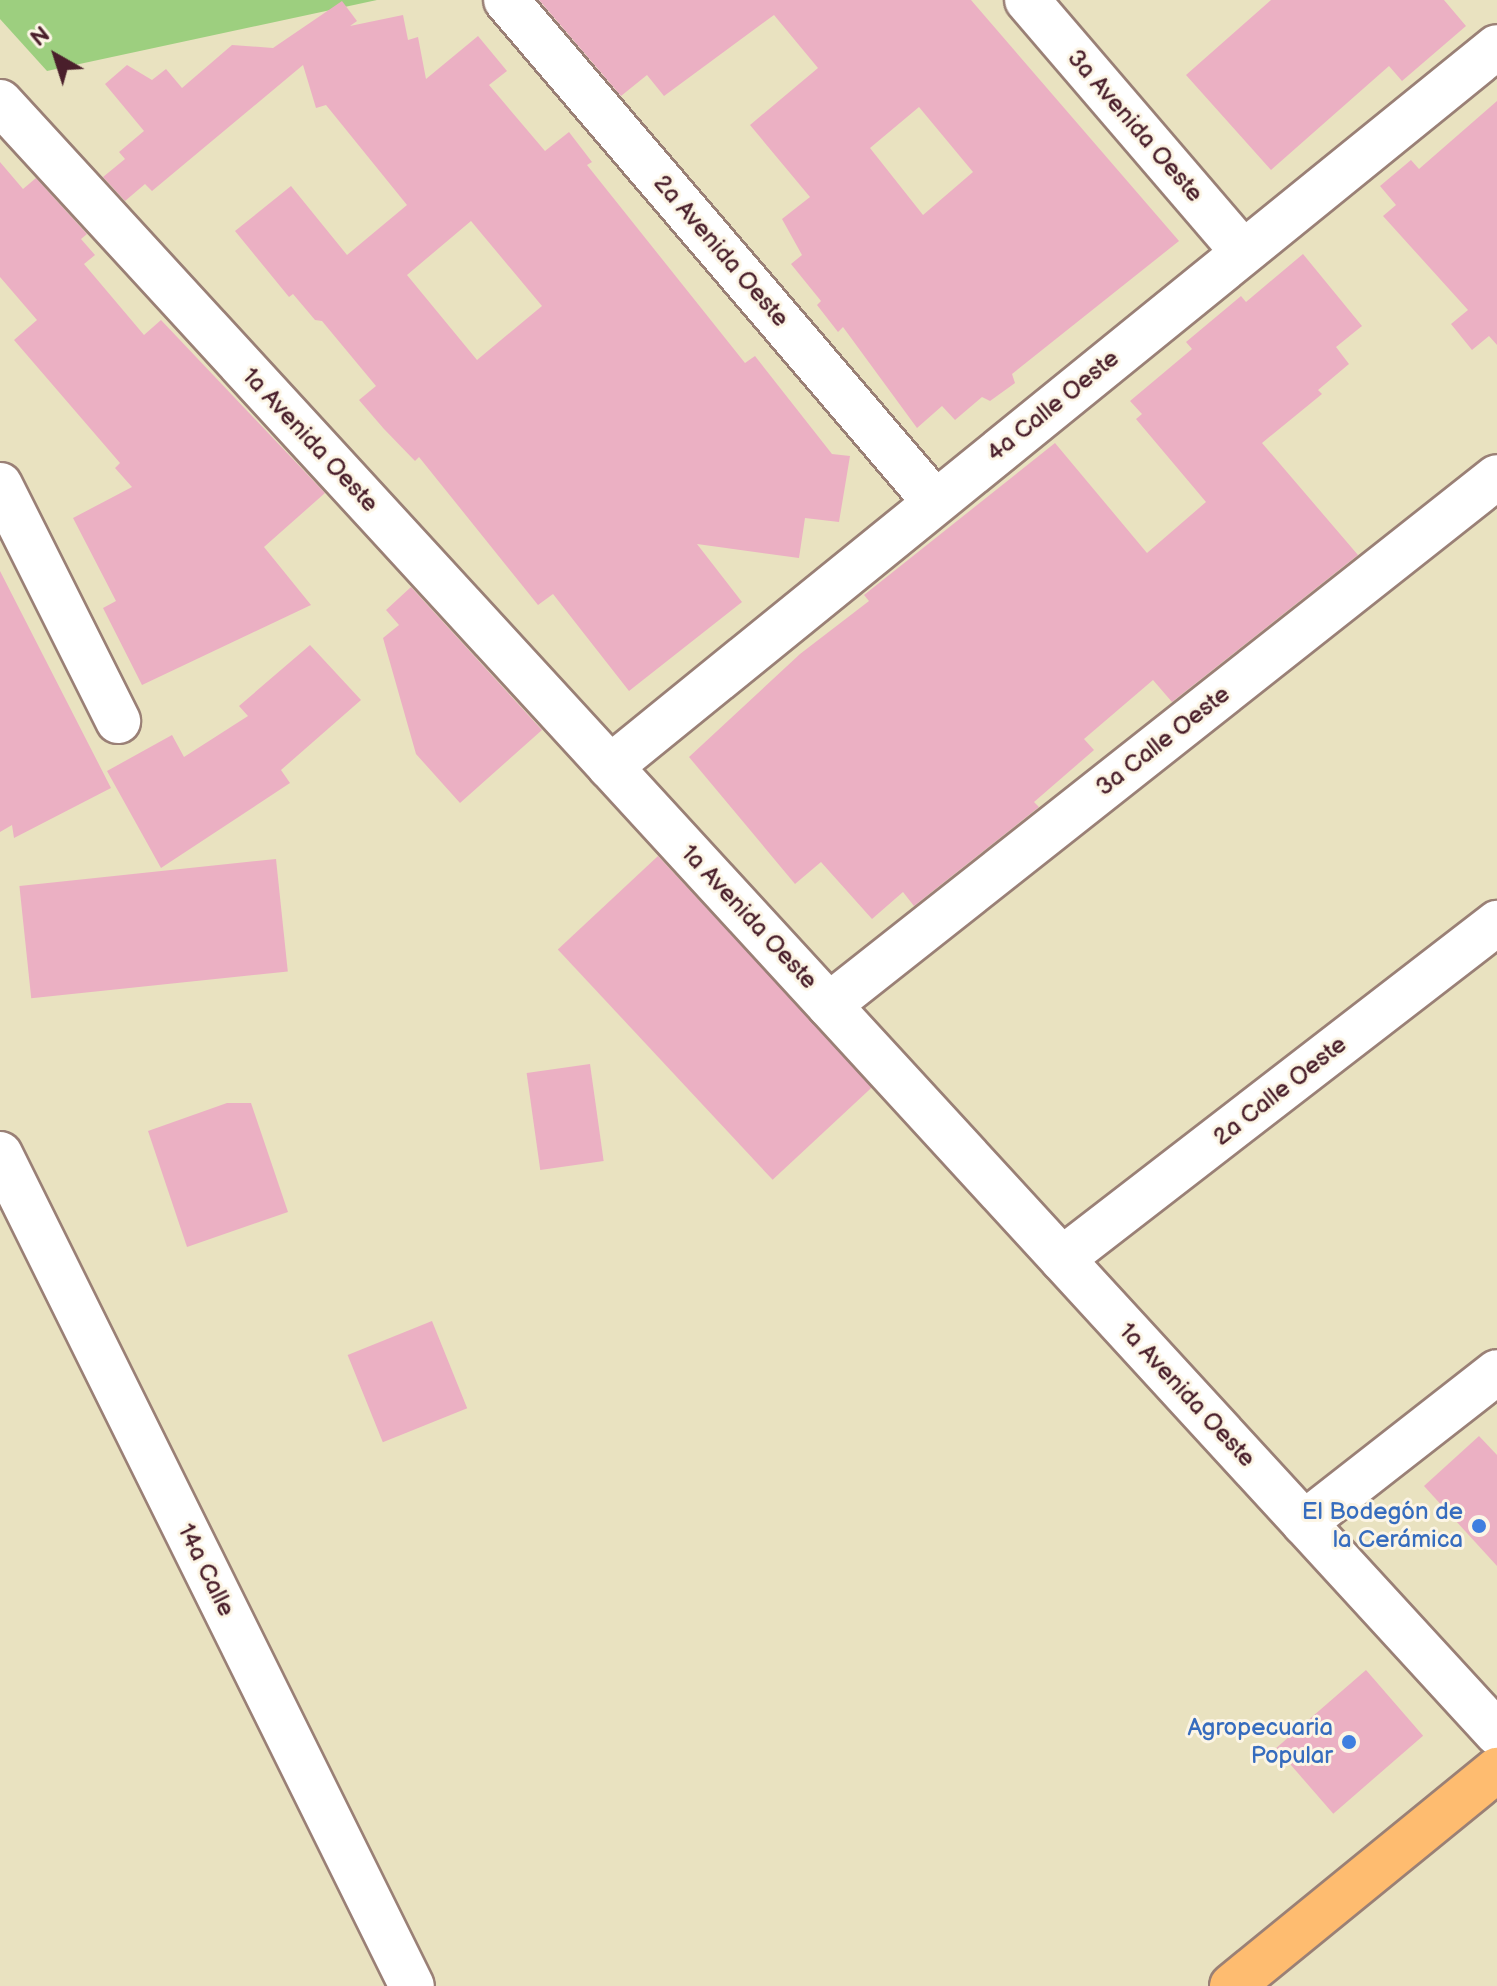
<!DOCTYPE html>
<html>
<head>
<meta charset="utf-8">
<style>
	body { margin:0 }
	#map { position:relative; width:1497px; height:1986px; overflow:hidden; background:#e9e2c0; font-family:"Balsamiq Sans",sans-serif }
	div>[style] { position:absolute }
	.green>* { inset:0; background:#9dcf7f }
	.building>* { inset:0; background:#ebb0c3; transform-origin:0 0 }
	.roads { filter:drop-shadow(2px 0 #9a8076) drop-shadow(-2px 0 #9a8076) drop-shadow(0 2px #9a8076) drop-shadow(0 -2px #9a8076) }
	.minor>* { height:44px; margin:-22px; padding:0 22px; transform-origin:22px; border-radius:22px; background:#fff }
	.primary>* { height:44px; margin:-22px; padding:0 22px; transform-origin:22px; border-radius:22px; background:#febc70 }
	.dots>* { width:22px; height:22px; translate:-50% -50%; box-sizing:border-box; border:4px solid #fcf5e5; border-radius:50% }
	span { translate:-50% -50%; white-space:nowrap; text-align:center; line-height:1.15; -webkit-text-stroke:6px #fcf5e5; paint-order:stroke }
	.street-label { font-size:24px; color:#4a1f2b }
	.shop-label { font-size:24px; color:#366cbe }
	.right { translate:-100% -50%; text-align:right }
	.north { position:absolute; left:16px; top:16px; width:80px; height:80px; -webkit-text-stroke:6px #fcf5e5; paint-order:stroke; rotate:321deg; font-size:22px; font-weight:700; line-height:32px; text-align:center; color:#4a1f2b }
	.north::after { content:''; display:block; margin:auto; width:28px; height:36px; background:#4a1f2b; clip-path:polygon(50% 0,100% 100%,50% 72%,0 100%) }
</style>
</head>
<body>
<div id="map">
	<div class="green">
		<div style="clip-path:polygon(0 0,377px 0,47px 71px,0 19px)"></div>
	</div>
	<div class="building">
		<div style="clip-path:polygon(evenodd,539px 0,971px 0,1179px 241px,1012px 374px,1015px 383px,990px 401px,982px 397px,955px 420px,942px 406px,917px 428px,843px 327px,838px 332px,817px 305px,821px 301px,791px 264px,802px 255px,782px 219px,810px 197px,750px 125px,818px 68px,774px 15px,664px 96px,647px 75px,621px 96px,539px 0,919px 107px,973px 172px,923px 215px,870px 148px,919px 107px)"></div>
		<div style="clip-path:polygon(1271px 0,1444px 0,1466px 26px,1402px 81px,1389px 66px,1271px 170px,1186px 75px)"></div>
		<div style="clip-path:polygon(evenodd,342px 1px,357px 21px,350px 26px,403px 15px,408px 40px,418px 37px,426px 79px,478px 36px,507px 71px,489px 85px,545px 151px,569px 132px,592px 162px,587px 165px,745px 363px,755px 356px,832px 454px,850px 456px,839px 522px,805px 518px,799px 558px,697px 544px,742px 602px,629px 691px,553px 594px,538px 605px,419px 457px,415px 461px,384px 429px,359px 400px,376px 386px,322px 321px,315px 320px,293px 294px,289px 297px,235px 231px,291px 186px,347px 255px,407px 205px,326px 105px,316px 108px,303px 65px,152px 191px,145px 184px,125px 201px,103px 177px,125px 159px,119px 152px,144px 131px,105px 84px,127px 65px,152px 80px,166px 69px,182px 88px,232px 45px,273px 48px,342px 1px,471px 221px,542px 306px,477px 360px,407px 275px,471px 221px)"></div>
		<div style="clip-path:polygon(1497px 101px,1497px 345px,1489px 336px,1472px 350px,1451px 324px,1468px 310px,1383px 216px,1396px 205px,1380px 186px,1411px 160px,1419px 169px)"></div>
		<div style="clip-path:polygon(0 162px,23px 189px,36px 178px,87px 234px,81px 239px,95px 255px,84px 264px,144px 335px,161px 320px,325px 493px,264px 547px,311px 605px,142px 685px,103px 608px,116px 601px,73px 518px,132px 487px,115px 468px,120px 463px,14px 340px,37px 320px,0 277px)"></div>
		<div style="clip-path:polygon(1303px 254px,1362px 326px,1336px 347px,1349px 364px,1318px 390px,1322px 394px,1262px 443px,1358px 555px,1172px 702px,1153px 680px,1084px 739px,1094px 750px,1034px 802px,1039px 807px,914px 906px,903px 892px,872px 919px,821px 862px,795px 884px,689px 757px,800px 654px,869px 601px,864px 595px,1055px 443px,1147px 553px,1206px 502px,1136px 419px,1142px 414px,1130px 401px,1192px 349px,1186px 342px,1241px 296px,1246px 302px)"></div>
		<div style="clip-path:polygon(0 571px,111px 788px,14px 838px,12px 825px,0 832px)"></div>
		<div style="clip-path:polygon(411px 587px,542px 730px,460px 803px,416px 754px,383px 638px,399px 625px,386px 610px)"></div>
		<div style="clip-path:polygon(310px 645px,361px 700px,281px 770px,290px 783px,161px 868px,107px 771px,172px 735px,184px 757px,248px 716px,239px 706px)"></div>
		<div style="left:658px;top:856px;width:315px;height:137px;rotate:47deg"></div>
		<div style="left:276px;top:859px;width:113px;height:258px;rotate:84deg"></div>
		<div style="left:590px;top:1064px;width:98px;height:64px;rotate:82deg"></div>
		<div style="clip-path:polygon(227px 1103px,251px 1103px,288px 1212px,187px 1247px,148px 1131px)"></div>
		<div style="left:432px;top:1321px;width:94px;height:91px;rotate:68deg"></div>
		<div style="clip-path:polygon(1479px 1436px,1497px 1455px,1497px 1566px,1424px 1486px)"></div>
		<div style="left:1366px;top:1670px;width:87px;height:119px;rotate:49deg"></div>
	</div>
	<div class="roads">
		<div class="minor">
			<div style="left:506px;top:0;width:660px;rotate:49.48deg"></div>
			<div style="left:1027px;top:0;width:332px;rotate:49.4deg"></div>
			<div style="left:0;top:102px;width:2214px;rotate:47.45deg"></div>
			<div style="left:0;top:485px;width:264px;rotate:63.4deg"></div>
			<div style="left:610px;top:767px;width:1142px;rotate:-39.07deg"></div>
			<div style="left:829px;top:1005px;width:851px;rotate:-38.32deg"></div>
			<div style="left:0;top:1154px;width:928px;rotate:63.66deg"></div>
			<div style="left:1062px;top:1259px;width:550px;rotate:-37.68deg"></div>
			<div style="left:1304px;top:1523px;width:245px;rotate:-38deg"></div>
		</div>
		<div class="primary">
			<div style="left:1232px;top:1986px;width:342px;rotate:-39.2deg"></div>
		</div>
	</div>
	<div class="dots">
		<div style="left:1479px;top:1526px;background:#3f7fe0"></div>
		<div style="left:1349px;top:1742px;background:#3f7fe0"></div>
	</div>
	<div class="street-label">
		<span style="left:1135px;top:126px;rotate:49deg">3a Avenida Oeste</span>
		<span style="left:721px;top:251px;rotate:49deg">2a Avenida Oeste</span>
		<span style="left:1053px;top:406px;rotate:-39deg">4a Calle Oeste</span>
		<span style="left:310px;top:440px;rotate:47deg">1a Avenida Oeste</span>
		<span style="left:1163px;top:741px;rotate:-38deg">3a Calle Oeste</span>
		<span style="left:749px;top:917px;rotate:47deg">1a Avenida Oeste</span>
		<span style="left:1280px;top:1091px;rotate:-38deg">2a Calle Oeste</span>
		<span style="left:1187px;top:1395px;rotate:47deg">1a Avenida Oeste</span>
		<span style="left:206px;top:1570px;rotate:64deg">14a Calle</span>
	</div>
	<div class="shop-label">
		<span class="right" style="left:1463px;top:1526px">El Bodegón de<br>la Cerámica</span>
		<span class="right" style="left:1333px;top:1742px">Agropecuaria<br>Popular</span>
	</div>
	<div class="north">N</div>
</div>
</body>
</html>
